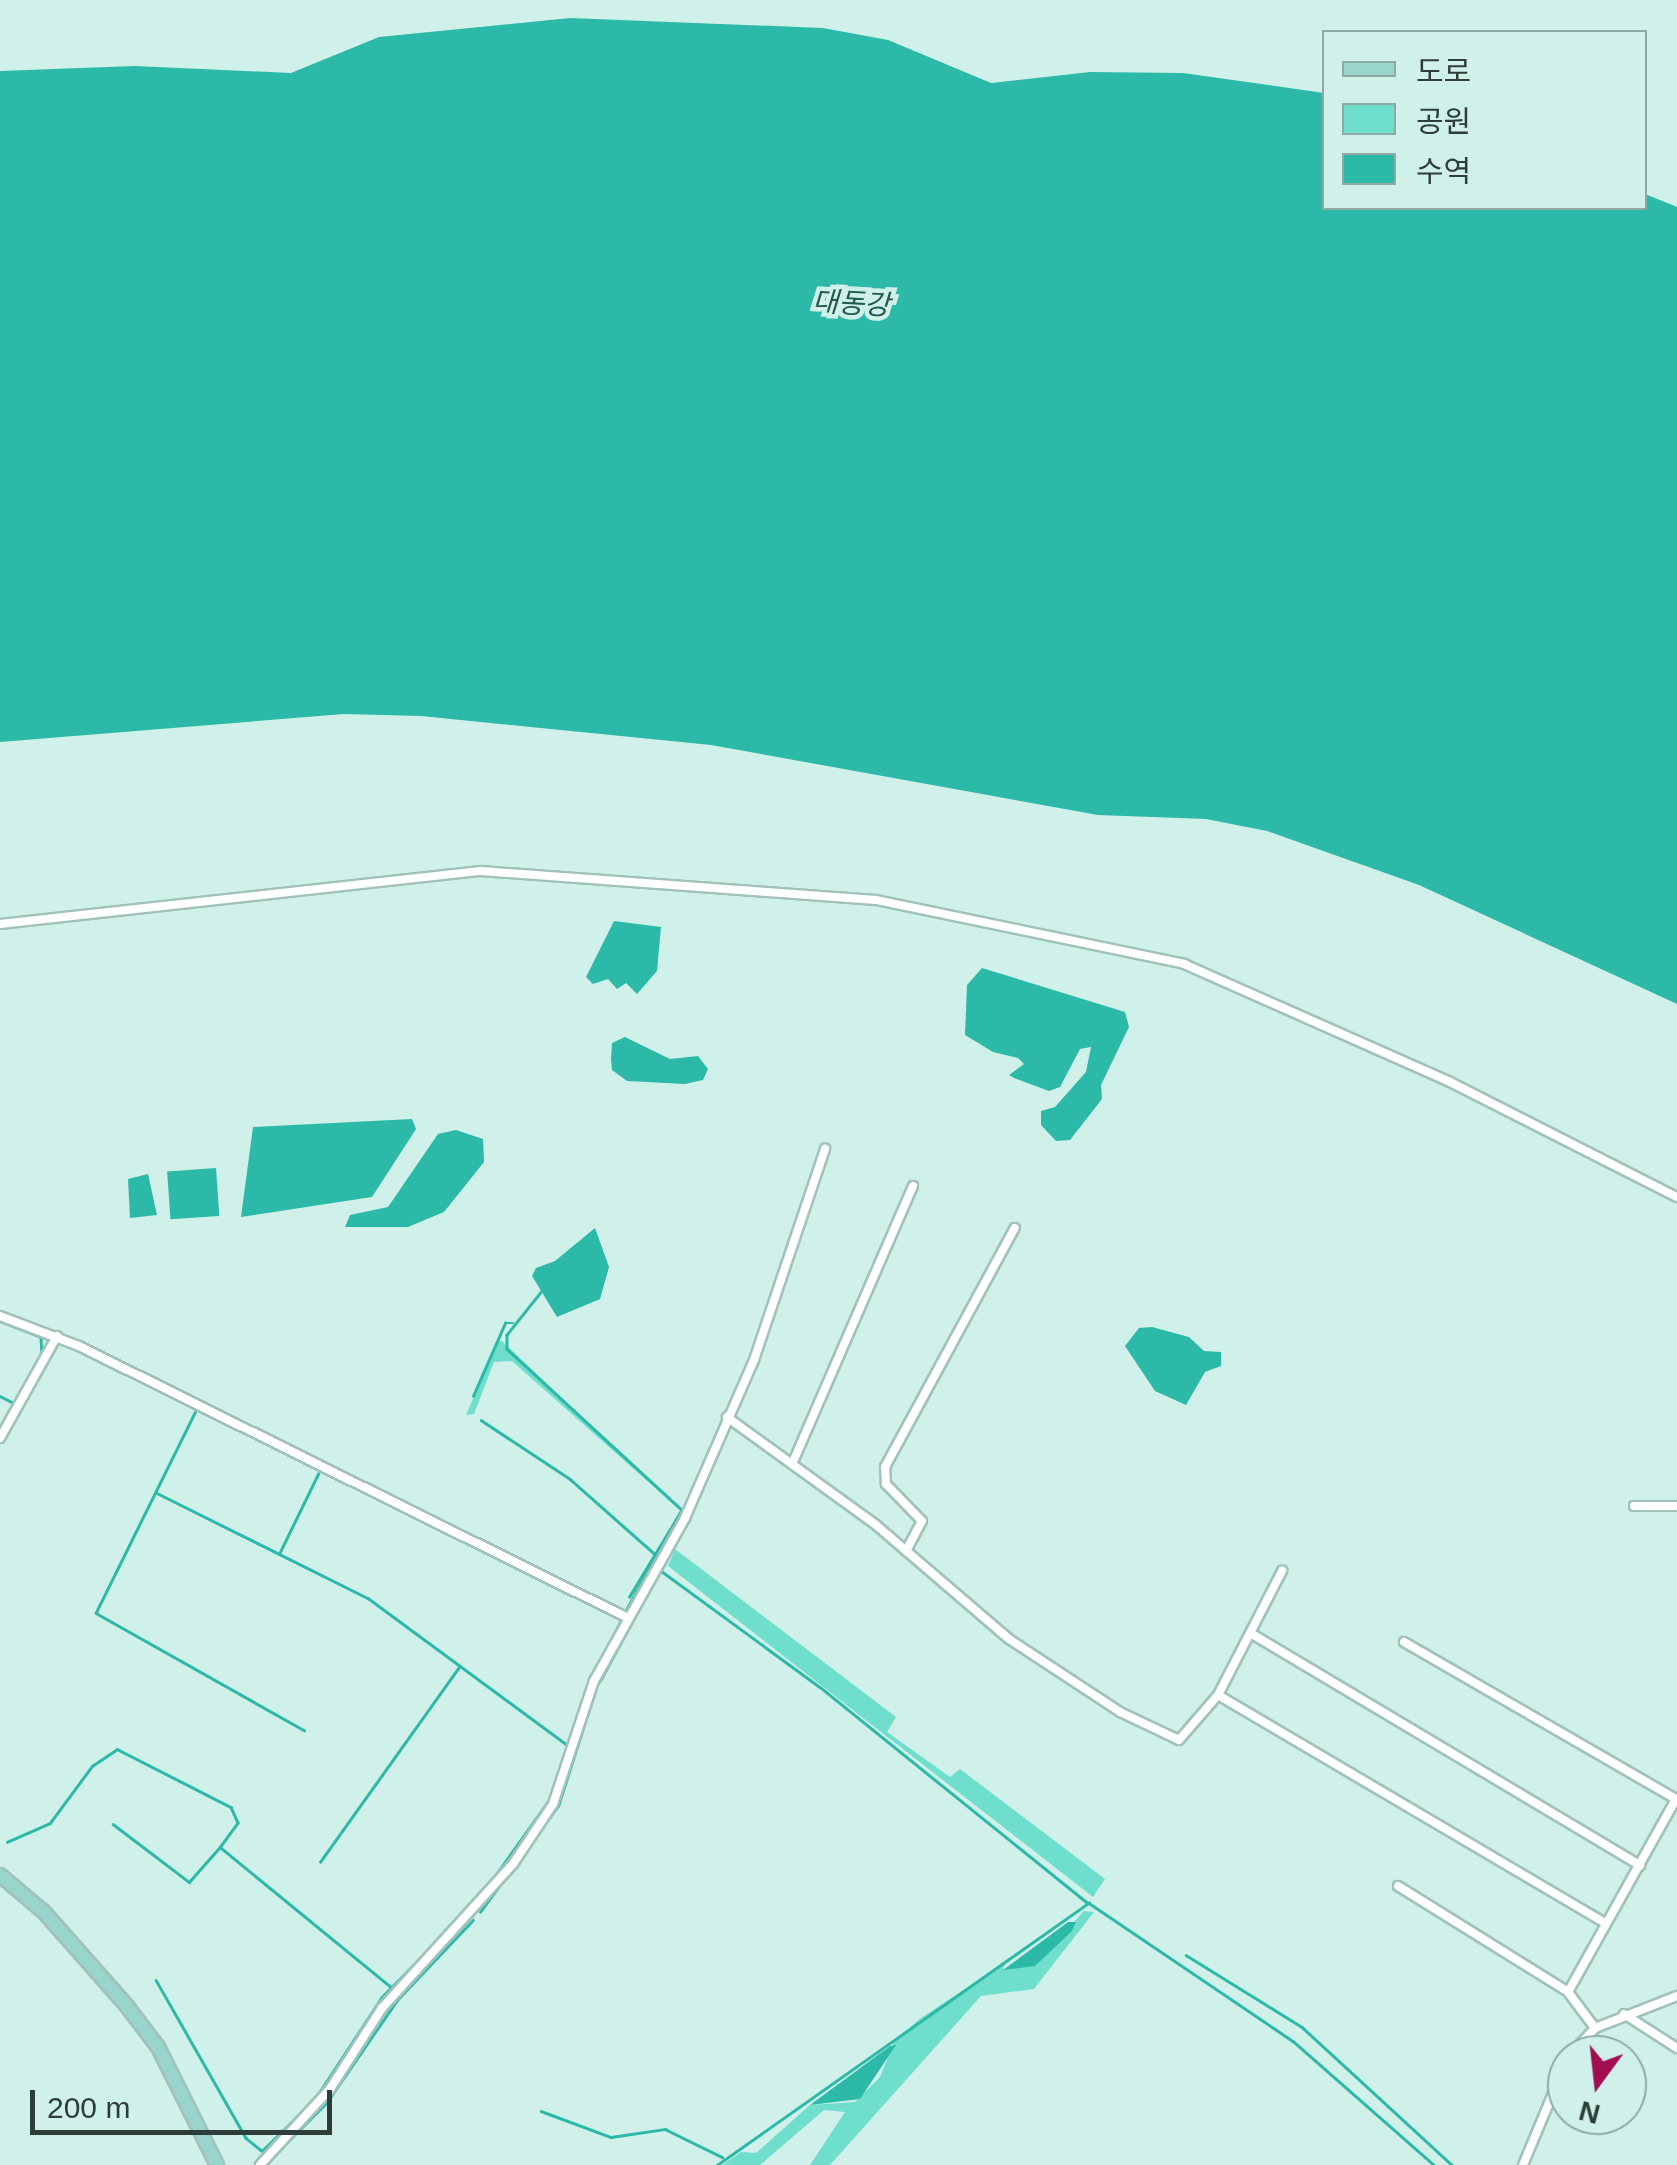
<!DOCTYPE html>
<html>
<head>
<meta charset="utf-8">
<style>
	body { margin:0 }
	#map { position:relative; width:1677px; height:2165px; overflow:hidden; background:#cff1ea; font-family:Helvetica,"Noto Sans KR",sans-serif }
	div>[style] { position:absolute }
	.green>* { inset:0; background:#6fdecc }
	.water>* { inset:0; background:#2cb9a7; transform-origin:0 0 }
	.stream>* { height:2.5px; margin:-1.25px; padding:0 1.25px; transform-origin:1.25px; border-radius:1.25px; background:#2cb9a7 }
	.roads { filter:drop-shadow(2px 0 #a1c2bb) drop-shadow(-2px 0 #a1c2bb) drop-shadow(0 2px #a1c2bb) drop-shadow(0 -2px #a1c2bb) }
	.street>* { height:8px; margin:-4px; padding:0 4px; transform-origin:4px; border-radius:4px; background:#fff }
	.primary>* { height:12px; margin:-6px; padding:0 6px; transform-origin:6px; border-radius:6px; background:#99d5cb }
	span { translate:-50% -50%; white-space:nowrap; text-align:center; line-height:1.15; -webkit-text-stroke:9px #cff1ea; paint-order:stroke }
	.water-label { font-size:28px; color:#21584f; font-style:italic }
	.legend { position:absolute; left:1322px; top:30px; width:325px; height:180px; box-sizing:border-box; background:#cff1ea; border:2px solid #8fa9a4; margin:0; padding:12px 18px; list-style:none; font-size:30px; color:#2f3d3a }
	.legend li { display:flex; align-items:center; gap:20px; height:50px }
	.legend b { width:50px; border:2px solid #8fa9a4 }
	.north { position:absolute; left:1547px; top:2035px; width:100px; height:100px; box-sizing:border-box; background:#cff1ea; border:2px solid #8fa9a4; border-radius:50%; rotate:195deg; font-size:28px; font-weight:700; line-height:40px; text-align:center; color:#2f3d3a }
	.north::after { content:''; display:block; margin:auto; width:35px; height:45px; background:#a20e52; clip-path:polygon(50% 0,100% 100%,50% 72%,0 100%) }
	.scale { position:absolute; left:30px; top:2090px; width:302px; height:45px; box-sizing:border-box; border:5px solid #2f3d3a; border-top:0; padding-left:12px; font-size:30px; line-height:35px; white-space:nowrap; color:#2f3d3a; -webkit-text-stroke:8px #cff1ea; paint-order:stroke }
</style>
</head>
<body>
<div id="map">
	<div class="green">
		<div style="clip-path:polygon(498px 1341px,502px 1341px,681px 1511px,512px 1361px,494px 1362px,474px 1414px,466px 1415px)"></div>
		<div style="clip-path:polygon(675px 1549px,896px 1717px,887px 1732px,950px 1777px,960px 1769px,1105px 1879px,1093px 1897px,668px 1566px)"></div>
		<div style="clip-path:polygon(1084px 1911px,1094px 1912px,1034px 1989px,981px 1996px,830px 2165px,810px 2165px,845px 2112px,824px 2110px,760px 2165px,722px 2165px,741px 2152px,756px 2153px,810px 2105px,855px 2102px,880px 2077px,895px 2040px,921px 2018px,1006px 1962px,1003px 1969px,1034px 1966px)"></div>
	</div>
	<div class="water">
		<div style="clip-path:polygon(570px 18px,823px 28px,888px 40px,991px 83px,1090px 72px,1183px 73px,1324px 93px,1324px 208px,1644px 208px,1645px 194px,1677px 207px,1677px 1004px,1419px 885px,1267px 831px,1206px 819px,1098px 815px,711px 745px,421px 716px,344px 714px,0 742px,0 71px,135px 66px,291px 73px,379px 37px)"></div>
		<div style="clip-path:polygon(614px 921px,661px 927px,657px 971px,637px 994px,626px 983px,617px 989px,608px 979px,593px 984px,586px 977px)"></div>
		<div style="clip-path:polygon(982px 968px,1125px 1012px,1129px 1027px,1101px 1085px,1102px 1099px,1070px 1140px,1056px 1141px,1041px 1125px,1041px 1111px,1055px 1107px,1086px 1072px,1091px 1047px,1080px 1049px,1060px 1087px,1049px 1091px,1014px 1078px,1009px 1075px,1024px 1064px,1018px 1058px,993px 1052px,965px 1035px,967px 985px)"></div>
		<div style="clip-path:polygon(625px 1037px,670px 1059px,698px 1056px,708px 1069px,703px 1080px,685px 1084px,627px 1081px,612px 1070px,611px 1059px,612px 1043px)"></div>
		<div style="clip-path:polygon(412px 1119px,416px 1129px,372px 1197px,241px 1217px,253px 1127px)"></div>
		<div style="clip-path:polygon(456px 1130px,483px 1139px,484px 1162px,444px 1212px,408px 1227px,345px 1227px,350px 1215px,388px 1207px,438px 1134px)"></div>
		<div style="left:216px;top:1168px;width:48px;height:49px;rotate:86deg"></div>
		<div style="clip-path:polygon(148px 1174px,157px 1215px,130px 1218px,128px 1179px)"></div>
		<div style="clip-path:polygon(595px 1228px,609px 1267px,600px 1299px,557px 1317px,532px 1276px,536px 1268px,555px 1261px)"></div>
		<div style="clip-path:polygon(1152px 1327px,1189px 1337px,1204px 1351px,1221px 1352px,1221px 1366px,1205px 1372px,1186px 1405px,1155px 1391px,1125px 1346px,1139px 1328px)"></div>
		<div style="clip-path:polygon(1068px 1922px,1076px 1922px,1072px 1931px,1035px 1966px,1003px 1970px)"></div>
		<div style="clip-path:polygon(896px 2045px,860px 2099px,810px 2105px,890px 2046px)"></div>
	</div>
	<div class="stream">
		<div style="left:542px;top:1291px;width:56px;rotate:128.5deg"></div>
		<div style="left:507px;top:1335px;width:14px;rotate:90deg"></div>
		<div style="left:507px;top:1349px;width:238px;rotate:42.6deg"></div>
		<div style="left:682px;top:1510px;width:118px;rotate:119deg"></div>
		<div style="left:0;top:1321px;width:44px;rotate:21.3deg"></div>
		<div style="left:41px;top:1337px;width:18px;rotate:87deg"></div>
		<div style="left:0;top:1396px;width:13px;rotate:27deg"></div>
		<div style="left:473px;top:1396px;width:80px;rotate:-66.3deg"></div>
		<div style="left:505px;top:1323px;width:8px"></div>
		<div style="left:196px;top:1411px;width:225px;rotate:116.3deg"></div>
		<div style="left:96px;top:1613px;width:239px;rotate:29.4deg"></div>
		<div style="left:481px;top:1420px;width:107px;rotate:33.5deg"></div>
		<div style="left:570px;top:1479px;width:115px;rotate:41.5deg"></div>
		<div style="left:0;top:1427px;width:55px;rotate:-59.2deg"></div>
		<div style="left:157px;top:1493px;width:236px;rotate:26.5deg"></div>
		<div style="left:368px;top:1598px;width:246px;rotate:36.4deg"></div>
		<div style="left:280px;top:1552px;width:87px;rotate:-64deg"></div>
		<div style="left:660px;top:1570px;width:198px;rotate:36.2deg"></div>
		<div style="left:820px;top:1687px;width:344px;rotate:38.9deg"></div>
		<div style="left:629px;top:1597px;width:100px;rotate:-58.8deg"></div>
		<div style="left:600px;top:1681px;width:74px;rotate:-61.7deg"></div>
		<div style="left:113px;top:1824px;width:96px;rotate:37.3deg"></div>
		<div style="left:189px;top:1882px;width:47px;rotate:-48.5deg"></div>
		<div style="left:220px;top:1847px;width:220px;rotate:39.3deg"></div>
		<div style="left:7px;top:1842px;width:47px;rotate:-23.8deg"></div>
		<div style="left:50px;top:1823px;width:71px;rotate:-53.6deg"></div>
		<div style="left:92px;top:1766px;width:30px;rotate:-34deg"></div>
		<div style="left:117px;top:1749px;width:128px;rotate:27deg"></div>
		<div style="left:231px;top:1807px;width:17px;rotate:66deg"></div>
		<div style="left:238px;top:1823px;width:29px;rotate:126deg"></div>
		<div style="left:320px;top:1862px;width:239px;rotate:-54.5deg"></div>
		<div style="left:487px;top:1887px;width:107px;rotate:-54.5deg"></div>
		<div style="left:549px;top:1800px;width:112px;rotate:-71.7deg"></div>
		<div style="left:584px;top:1694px;width:83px;rotate:-63.4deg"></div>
		<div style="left:480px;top:1912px;width:132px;rotate:-53.7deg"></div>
		<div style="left:558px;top:1806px;width:121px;rotate:-72.2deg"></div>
		<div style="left:1186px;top:1955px;width:137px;rotate:31.8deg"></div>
		<div style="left:1302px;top:2027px;width:204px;rotate:42.6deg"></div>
		<div style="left:156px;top:1980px;width:182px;rotate:60.3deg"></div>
		<div style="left:246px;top:2138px;width:21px;rotate:39deg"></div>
		<div style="left:262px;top:2151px;width:74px;rotate:-44.5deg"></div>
		<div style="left:315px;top:2099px;width:121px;rotate:-56.8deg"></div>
		<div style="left:381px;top:1998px;width:86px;rotate:-45.5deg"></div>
		<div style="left:541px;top:2111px;width:75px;rotate:20.4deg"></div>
		<div style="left:611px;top:2137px;width:55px;rotate:-8.4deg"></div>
		<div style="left:665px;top:2129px;width:64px;rotate:26.2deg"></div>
		<div style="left:273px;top:2156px;width:76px;rotate:-45deg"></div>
		<div style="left:327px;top:2102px;width:124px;rotate:-55.5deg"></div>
		<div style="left:397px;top:2000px;width:110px;rotate:-46.5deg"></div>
		<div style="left:717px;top:2165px;width:455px;rotate:-35.2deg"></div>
		<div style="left:1089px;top:1903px;width:246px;rotate:34.1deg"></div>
		<div style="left:1293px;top:2041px;width:188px;rotate:41.3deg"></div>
	</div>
	<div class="roads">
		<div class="street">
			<div style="left:0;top:924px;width:484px;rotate:-6.3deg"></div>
			<div style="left:481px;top:871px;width:396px;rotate:4.2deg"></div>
			<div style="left:876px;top:900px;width:315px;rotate:11.7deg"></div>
			<div style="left:1184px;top:964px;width:291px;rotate:23.9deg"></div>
			<div style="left:1450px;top:1082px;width:254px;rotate:26.9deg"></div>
			<div style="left:0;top:1316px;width:85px;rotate:20.8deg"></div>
			<div style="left:79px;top:1346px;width:613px;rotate:26.36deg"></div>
			<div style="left:727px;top:1417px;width:184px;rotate:35.9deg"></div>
			<div style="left:876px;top:1525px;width:175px;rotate:40.6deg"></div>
			<div style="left:1009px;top:1639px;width:133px;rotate:33.3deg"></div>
			<div style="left:1120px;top:1712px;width:65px;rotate:25.4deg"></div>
			<div style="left:1179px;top:1740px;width:60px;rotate:-49.1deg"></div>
			<div style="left:1218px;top:1695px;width:140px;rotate:-62.7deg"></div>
			<div style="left:0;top:1438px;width:117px;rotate:-60.8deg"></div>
			<div style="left:793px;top:1462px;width:301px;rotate:-66.5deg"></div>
			<div style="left:1634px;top:1506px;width:43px"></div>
			<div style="left:906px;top:1551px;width:34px;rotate:-62deg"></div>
			<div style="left:922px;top:1521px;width:52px;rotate:-134.2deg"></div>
			<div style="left:886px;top:1484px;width:17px;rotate:-93deg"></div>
			<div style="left:885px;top:1467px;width:272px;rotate:-61.5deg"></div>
			<div style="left:1252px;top:1634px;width:452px;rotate:30.8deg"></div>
			<div style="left:1404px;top:1642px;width:314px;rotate:30deg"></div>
			<div style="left:1676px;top:1799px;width:221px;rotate:119.2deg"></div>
			<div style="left:1568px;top:1992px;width:45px;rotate:53.1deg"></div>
			<div style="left:1218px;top:1695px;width:449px;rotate:30.5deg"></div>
			<div style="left:1398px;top:1886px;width:200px;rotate:31.9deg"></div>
			<div style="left:1624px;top:2014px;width:63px;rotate:32.7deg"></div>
			<div style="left:1570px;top:2055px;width:37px;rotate:-47deg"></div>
			<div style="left:1595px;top:2028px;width:88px;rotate:-21.3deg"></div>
			<div style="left:260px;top:2165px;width:103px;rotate:-47.4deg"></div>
			<div style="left:330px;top:2089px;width:96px;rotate:-57.3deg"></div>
			<div style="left:382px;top:2008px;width:195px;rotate:-47.7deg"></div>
			<div style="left:513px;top:1864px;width:72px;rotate:-56.3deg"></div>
			<div style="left:553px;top:1804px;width:130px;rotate:-71.6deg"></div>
			<div style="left:594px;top:1681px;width:187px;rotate:-60.8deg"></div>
			<div style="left:685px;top:1518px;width:172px;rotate:-66.4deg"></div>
			<div style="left:754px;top:1360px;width:223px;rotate:-71.4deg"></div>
			<div style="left:1523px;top:2165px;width:114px;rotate:-67.3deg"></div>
		</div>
		<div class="primary">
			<div style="left:0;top:1875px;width:57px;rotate:40.1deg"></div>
			<div style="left:44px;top:1912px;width:124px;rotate:48.6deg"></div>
			<div style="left:126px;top:2005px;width:53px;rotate:52.7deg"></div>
			<div style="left:158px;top:2047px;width:132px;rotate:63.4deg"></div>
		</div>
	</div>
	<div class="water-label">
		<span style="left:851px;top:304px;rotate:3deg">대동강</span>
	</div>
	<ul class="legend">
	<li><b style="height:12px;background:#99d5cb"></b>도로</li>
	<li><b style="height:28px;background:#6fdecc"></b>공원</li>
	<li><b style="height:28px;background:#2cb9a7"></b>수역</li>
	</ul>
	<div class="north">N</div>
	<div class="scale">200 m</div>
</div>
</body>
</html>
